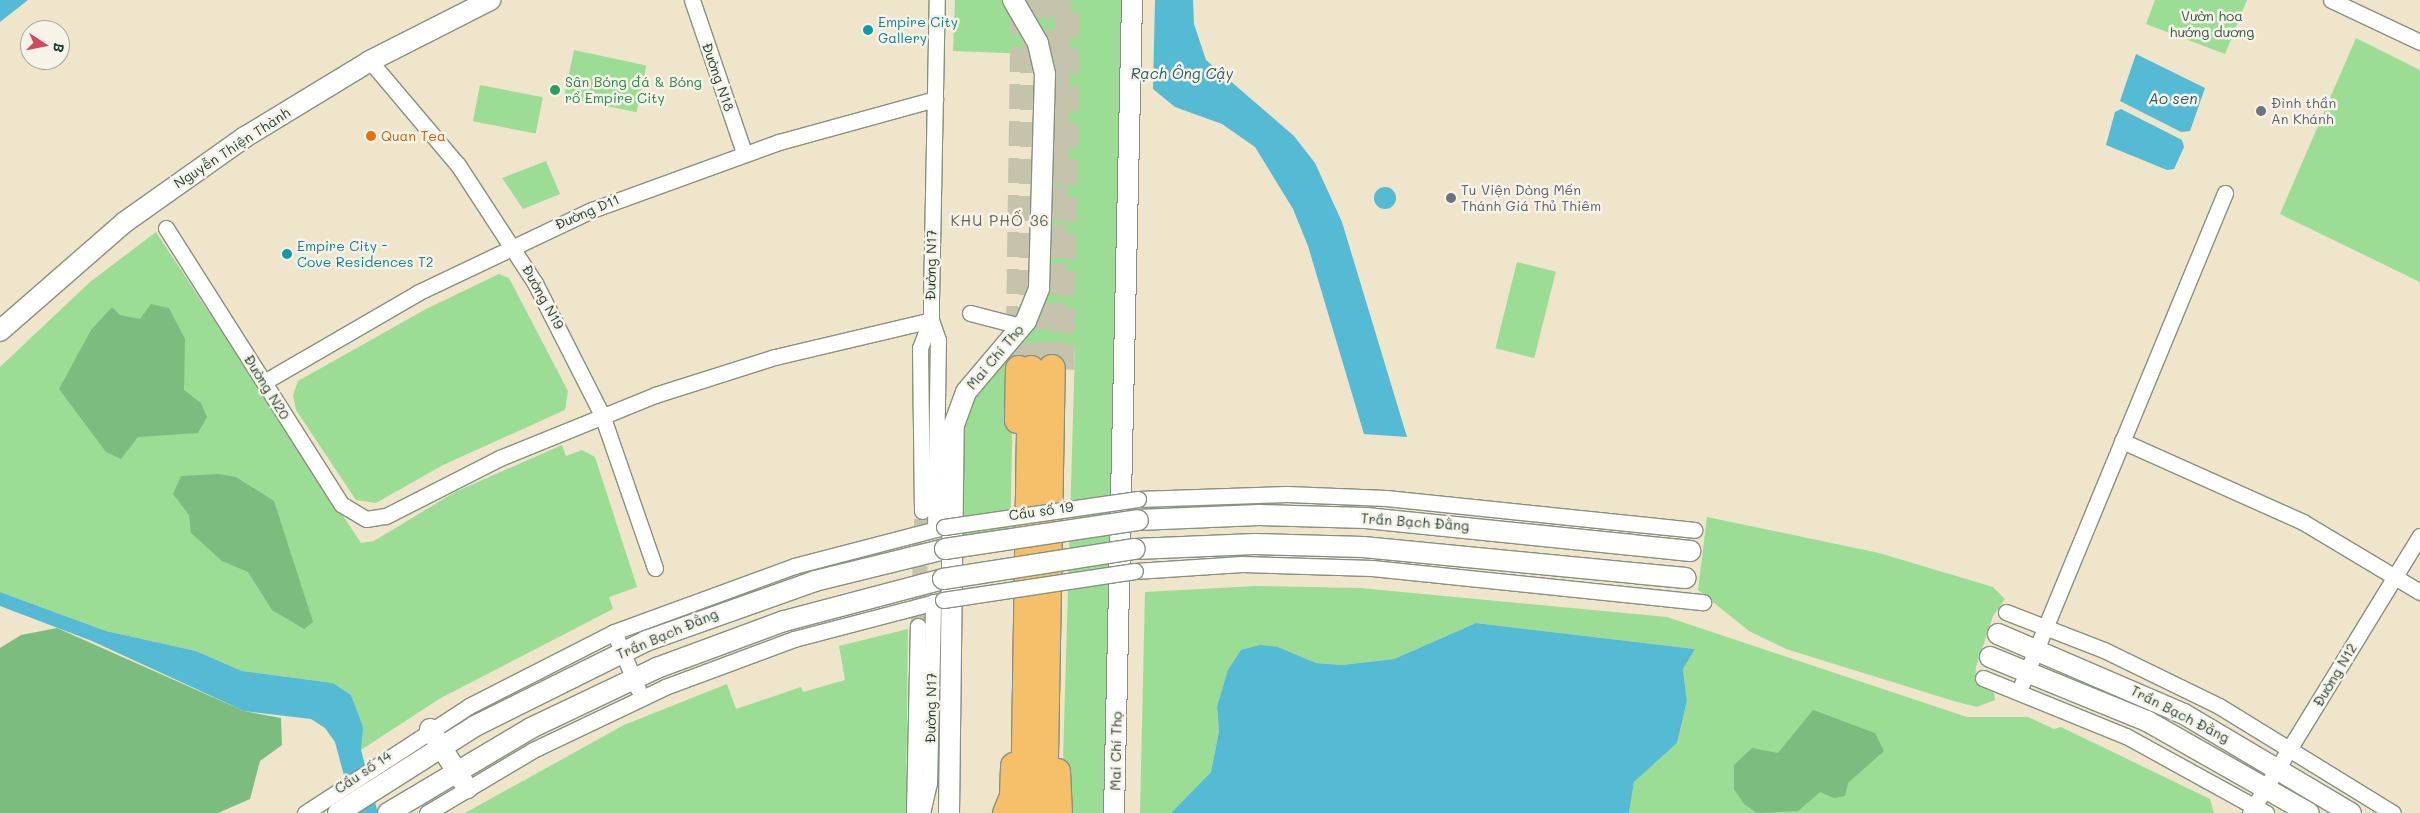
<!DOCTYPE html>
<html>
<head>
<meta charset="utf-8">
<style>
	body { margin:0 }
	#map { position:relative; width:2420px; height:813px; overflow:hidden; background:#efe5ca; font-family:Mali,sans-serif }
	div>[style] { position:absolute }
	.green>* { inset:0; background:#9bdd94; transform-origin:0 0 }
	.forest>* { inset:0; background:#7cbc7e }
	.water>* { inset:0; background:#55bad3 }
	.round { border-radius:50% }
	.minor-tunnel>* { height:15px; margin-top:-7.5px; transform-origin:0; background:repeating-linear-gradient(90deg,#c5c3ac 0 15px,transparent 0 23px) }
	.primary-tunnel>* { height:25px; margin-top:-12.5px; transform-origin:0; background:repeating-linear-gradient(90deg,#c5c3ac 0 25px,transparent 0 37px) }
	.trunk-tunnel>* { height:26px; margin-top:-13px; transform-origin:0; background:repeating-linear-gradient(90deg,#c5c3ac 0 26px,transparent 0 39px) }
	.roads { filter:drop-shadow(1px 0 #87917f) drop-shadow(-1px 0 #87917f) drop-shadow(0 1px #87917f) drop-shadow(0 -1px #87917f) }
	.minor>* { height:15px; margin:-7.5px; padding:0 7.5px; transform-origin:7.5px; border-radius:7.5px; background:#fff }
	.tertiary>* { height:20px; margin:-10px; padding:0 10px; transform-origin:10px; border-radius:10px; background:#fff }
	.primary>* { height:25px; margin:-12.5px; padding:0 12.5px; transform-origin:12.5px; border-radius:12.5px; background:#f6c06b }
	.trunk>* { height:26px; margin:-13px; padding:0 13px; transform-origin:13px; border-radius:13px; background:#f6c06b }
	.bridges { filter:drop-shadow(1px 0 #87917f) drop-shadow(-1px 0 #87917f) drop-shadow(0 1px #87917f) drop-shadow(0 -1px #87917f) }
	.minor-bridge>* { height:15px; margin:-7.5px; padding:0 7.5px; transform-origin:7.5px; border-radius:7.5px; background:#fff }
	.tertiary-bridge>* { height:20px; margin:-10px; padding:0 10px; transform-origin:10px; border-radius:10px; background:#fff }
	.dots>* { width:14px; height:14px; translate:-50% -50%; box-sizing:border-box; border:2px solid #f7f3e8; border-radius:50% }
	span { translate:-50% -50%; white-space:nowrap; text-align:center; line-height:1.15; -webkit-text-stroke:5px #f7f3e8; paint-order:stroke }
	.park-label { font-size:14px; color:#385d47 }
	.culture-label { font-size:14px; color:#0d838f }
	.left { translate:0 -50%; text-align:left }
	.street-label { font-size:14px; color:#1f3d34 }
	.leisure-label { font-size:14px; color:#27864d }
	.worship-label { font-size:14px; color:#5b616d }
	.food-label { font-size:14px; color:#c56008 }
	.water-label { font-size:15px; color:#2c5c5c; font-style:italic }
	.neighbourhood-label { font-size:15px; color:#65675b; letter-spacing:1px }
	.north { position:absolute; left:20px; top:20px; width:50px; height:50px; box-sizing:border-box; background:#f7f3e8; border:1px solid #a1aaa0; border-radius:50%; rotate:101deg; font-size:14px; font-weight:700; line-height:20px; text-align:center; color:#1f3d34 }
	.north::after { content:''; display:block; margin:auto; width:18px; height:22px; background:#d1495b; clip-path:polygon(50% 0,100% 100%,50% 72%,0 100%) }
</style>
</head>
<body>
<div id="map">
	<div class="green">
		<div style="clip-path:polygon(955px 0,1003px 0,1030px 54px,953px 51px)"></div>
		<div style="clip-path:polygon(1025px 0,1122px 0,1108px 813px,1072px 813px,1062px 794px,1075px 349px,1014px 348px,1010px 539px,962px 539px,961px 443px,973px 389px,1040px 312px,1046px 39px)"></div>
		<div style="clip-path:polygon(2155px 0,2247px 0,2225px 54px,2146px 24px)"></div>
		<div style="clip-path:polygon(2356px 38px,2420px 70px,2420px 282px,2280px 214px)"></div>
		<div style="left:574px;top:50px;width:74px;height:48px;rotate:12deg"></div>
		<div style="left:480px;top:85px;width:64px;height:37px;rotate:11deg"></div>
		<div style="clip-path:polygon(546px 161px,560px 194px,523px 209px,502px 178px)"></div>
		<div style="clip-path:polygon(156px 232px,361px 543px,374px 541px,455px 492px,562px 445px,566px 456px,582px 450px,595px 457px,637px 587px,609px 597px,613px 609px,439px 699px,361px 750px,362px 727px,351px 695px,333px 683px,242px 671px,196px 651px,106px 631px,0 592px,0 367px,90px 282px)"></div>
		<div style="left:1517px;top:262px;width:40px;height:89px;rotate:14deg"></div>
		<div style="clip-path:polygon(499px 274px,509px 278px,568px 391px,565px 410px,443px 465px,376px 503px,356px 500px,296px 410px,293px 395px,298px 381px,426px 309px)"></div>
		<div style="clip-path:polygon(1707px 517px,1879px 553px,1993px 587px,2005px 599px,1993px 616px,1976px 667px,1975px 683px,1994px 693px,1995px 700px,1977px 707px,1957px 702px,1786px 649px,1749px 631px,1698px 590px)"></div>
		<div style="clip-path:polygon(1255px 586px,1360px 588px,1667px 617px,1967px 717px,2028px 717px,2054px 729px,2061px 727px,2210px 799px,2214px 813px,1629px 813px,1634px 782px,1677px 743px,1687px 701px,1683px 669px,1695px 649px,1476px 623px,1394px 659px,1342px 665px,1316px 663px,1278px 647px,1217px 707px,1219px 731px,1211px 772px,1171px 813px,1140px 813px,1145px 592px)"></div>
		<div style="clip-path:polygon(908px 629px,906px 813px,465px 813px,624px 725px,727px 684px,736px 709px,801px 687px,803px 692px,845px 680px,839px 646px)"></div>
	</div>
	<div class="forest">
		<div style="clip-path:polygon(151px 304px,169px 308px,185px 339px,184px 390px,201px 403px,207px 417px,198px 433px,138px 437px,121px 459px,106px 452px,59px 389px,91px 330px,112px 307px,120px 315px,140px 319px)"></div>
		<div style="clip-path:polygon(218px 474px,236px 477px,274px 501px,313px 622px,304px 629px,272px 610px,248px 572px,222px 561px,191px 533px,189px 515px,173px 494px,181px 476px)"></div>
		<div style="clip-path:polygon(57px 628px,244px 711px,281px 718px,282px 745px,260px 761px,250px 799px,218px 813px,0 813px,0 648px,21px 635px)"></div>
		<div style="clip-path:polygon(1813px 710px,1875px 733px,1884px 751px,1848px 783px,1845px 796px,1834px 798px,1820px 792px,1798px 811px,1757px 813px,1744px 804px,1734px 789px,1734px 765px,1752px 748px,1778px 753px)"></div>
	</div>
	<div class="water">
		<div style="clip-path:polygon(0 0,28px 0,0 22px)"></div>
		<div style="clip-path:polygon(1155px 0,1193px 0,1194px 24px,1206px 60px,1294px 136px,1315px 163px,1342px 222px,1407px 437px,1364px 434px,1308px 246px,1293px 209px,1255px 147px,1222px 124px,1175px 107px,1153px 89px)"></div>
		<div style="clip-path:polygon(2136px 54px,2205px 88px,2190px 131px,2181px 132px,2120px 101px)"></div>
		<div style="clip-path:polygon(2121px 109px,2182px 140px,2184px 147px,2174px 169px,2167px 170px,2106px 145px,2115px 112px)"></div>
		<div class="round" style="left:1374px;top:187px;width:22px;height:22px"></div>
		<div style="clip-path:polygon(0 592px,106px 631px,196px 651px,242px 671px,333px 683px,351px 695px,363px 727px,361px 750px,378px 813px,354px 813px,335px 742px,325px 728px,311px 719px,244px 711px,92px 641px,0 606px)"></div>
		<div style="clip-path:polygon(1476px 623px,1695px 649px,1683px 669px,1687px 701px,1677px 743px,1634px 782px,1629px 813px,1171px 813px,1211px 772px,1219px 731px,1217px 707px,1228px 670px,1241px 650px,1260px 645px,1278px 647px,1316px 663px,1342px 665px,1394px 659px)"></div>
	</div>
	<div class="minor-tunnel">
		<div style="left:918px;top:626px;width:115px;rotate:-88deg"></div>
	</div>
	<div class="primary-tunnel">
		<div style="left:1018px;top:368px;width:366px;rotate:-89.2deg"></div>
		<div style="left:1062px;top:369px;width:369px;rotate:-89.1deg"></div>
	</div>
	<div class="trunk-tunnel">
		<div style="left:1036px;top:57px;width:57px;rotate:-89deg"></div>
		<div style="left:1052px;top:368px;width:368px;rotate:-89.1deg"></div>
		<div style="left:1031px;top:369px;width:76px;rotate:-88.5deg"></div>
	</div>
	<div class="roads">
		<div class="minor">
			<div style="left:692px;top:0;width:162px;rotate:71.2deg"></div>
			<div style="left:2331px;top:0;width:98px;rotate:25.3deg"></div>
			<div style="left:370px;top:61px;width:136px;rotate:49.8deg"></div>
			<div style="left:458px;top:165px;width:141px;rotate:56.9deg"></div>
			<div style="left:535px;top:283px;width:148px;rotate:63.1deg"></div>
			<div style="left:602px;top:415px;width:162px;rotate:70.9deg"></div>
			<div style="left:166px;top:228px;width:327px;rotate:57.6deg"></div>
			<div style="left:341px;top:504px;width:29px;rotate:31deg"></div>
			<div style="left:366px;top:519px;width:20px;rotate:-9deg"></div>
			<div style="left:386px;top:516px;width:128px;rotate:-27deg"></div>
			<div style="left:500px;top:458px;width:167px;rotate:-22.1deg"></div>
			<div style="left:655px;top:395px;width:126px;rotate:-17.6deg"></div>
			<div style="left:775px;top:357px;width:160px;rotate:-13.3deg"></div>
			<div style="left:970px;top:313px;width:52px;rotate:14.6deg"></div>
			<div style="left:264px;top:382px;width:179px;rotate:-30.1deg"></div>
			<div style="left:419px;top:292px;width:191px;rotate:-25.4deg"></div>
			<div style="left:592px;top:210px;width:199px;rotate:-20deg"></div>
			<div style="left:779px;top:142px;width:162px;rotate:-15.4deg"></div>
			<div style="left:2122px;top:441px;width:198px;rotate:24.1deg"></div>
			<div style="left:2303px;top:522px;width:136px;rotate:30.9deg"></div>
			<div style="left:1138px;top:499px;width:149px;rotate:-1.9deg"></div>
			<div style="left:1287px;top:494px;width:99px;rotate:2.3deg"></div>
			<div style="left:1386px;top:498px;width:310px;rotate:5.9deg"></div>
			<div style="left:922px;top:511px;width:163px;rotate:-90.7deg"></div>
			<div style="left:920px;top:348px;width:30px;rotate:-69deg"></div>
			<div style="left:935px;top:529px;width:189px;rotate:-89.1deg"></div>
			<div style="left:938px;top:340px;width:21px;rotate:-109deg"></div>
			<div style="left:931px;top:320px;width:20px;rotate:-90deg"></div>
			<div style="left:931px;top:300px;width:300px;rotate:-88.9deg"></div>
			<div style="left:1135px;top:571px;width:107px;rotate:-3.7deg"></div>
			<div style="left:1242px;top:564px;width:130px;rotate:1.8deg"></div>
			<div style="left:1372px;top:568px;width:333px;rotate:5.9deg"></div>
			<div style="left:2006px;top:612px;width:105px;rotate:21.2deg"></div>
			<div style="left:2104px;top:650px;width:128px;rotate:26deg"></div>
			<div style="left:2219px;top:706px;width:204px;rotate:31.6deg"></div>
			<div style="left:614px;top:632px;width:62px;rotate:67.2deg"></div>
			<div style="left:1983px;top:678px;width:154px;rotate:22.1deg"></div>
			<div style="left:2126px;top:736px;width:160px;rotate:28.8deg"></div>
			<div style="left:2019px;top:691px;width:539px;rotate:-67.53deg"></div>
			<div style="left:305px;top:813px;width:196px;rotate:-33.1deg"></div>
			<div style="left:469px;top:706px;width:163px;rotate:-27deg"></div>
			<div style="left:614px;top:632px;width:192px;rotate:-20.1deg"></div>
			<div style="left:794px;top:566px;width:155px;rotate:-14.6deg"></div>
			<div style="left:427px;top:813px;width:123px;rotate:-30.7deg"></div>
			<div style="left:533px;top:750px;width:146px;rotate:-25.5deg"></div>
			<div style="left:665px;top:687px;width:138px;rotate:-20.4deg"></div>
			<div style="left:794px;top:639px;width:154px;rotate:-14.7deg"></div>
			<div style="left:914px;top:813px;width:187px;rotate:-88.8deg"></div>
			<div style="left:922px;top:813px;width:31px;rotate:-77deg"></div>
			<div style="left:929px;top:783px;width:181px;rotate:-88.7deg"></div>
			<div style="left:2250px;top:813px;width:325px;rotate:-58.5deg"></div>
		</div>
		<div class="tertiary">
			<div style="left:0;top:331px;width:166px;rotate:-41.1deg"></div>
			<div style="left:125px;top:222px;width:147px;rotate:-35.3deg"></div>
			<div style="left:245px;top:137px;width:146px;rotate:-31.3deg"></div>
			<div style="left:370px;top:61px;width:135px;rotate:-26.9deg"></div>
			<div style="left:1138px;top:520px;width:121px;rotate:-2.4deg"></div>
			<div style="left:1259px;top:515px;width:107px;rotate:1.6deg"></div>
			<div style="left:1366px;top:518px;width:326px;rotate:5.8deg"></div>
			<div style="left:1135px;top:549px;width:120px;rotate:-2.4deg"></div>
			<div style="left:1255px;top:544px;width:108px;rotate:1.6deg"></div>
			<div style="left:1363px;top:547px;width:324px;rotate:5.5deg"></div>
			<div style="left:1998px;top:634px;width:202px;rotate:23.3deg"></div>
			<div style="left:2184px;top:714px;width:194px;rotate:30.7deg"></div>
			<div style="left:1990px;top:657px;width:170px;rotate:22.2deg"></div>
			<div style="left:2147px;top:721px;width:186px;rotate:29.6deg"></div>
			<div style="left:430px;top:729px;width:70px;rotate:57.9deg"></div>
			<div style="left:338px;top:813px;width:162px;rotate:-32.4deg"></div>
			<div style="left:475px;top:726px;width:191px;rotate:-26.4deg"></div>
			<div style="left:646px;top:641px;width:179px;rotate:-19.5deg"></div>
			<div style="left:815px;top:581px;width:134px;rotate:-13.8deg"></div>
			<div style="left:388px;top:813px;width:166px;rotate:-30.7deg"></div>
			<div style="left:531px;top:728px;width:140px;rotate:-25.5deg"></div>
			<div style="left:657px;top:668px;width:135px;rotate:-20.3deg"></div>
			<div style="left:784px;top:621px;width:164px;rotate:-14.8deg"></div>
			<div style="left:949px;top:813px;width:388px;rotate:-89.3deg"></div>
			<div style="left:954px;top:425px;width:35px;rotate:-70deg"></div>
			<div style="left:966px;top:392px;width:93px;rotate:-49.8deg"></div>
			<div style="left:1026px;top:321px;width:35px;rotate:-68deg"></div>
			<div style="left:1039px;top:288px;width:214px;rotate:-88.4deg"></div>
			<div style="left:1045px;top:74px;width:32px;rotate:-103deg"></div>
			<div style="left:1038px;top:43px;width:50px;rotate:-120.2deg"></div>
			<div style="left:1114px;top:813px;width:813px;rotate:-88.73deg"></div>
		</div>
		<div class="primary">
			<div style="left:1017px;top:420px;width:52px;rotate:-88.9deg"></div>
			<div style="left:1057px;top:771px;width:42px;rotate:87.3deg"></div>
			<div style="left:1005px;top:813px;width:18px;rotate:-68deg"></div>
			<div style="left:1012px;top:796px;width:31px;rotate:-88deg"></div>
		</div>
		<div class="trunk">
			<div style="left:1024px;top:813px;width:444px;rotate:-89.1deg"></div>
			<div style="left:1044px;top:813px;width:445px;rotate:-89deg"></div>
		</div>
	</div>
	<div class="bridges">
		<div class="minor-bridge">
			<div style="left:944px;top:527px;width:196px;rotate:-8.2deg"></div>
			<div style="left:943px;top:600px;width:194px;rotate:-8.6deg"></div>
		</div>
		<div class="tertiary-bridge">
			<div style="left:945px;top:549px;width:195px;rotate:-8.5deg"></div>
			<div style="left:943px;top:579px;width:194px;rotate:-8.9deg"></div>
		</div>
	</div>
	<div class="dots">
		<div style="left:868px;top:30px;background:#0f9aa8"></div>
		<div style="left:555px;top:90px;background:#2e9e5b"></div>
		<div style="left:2261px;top:111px;background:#6b7280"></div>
		<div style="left:371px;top:136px;background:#e8710a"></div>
		<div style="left:1451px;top:198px;background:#6b7280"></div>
		<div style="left:287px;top:254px;background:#0f9aa8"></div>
	</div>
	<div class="park-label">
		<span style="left:2212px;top:24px">Vườn hoa<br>hướng dương</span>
	</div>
	<div class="culture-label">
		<span class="left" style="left:878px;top:30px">Empire City<br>Gallery</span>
		<span class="left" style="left:297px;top:254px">Empire City -<br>Cove Residences T2</span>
	</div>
	<div class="street-label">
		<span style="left:718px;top:77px;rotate:71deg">Đường N18</span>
		<span style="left:232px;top:148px;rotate:-33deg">Nguyễn Thiện Thành</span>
		<span style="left:587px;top:212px;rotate:-23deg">Đường D11</span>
		<span style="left:931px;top:265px;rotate:-89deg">Đường N17</span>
		<span style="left:543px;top:297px;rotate:61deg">Đường N19</span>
		<span style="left:995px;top:357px;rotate:-50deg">Mai Chí Thọ</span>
		<span style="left:267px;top:387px;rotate:58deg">Đường N20</span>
		<span style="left:1041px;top:511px;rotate:-8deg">Cầu số 19</span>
		<span style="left:1415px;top:522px;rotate:4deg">Trần Bạch Đằng</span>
		<span style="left:667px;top:634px;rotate:-23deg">Trần Bạch Đằng</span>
		<span style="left:2335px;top:675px;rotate:-59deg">Đường N12</span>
		<span style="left:931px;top:708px;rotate:-89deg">Đường N17</span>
		<span style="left:2180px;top:714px;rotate:27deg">Trần Bạch Đằng</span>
		<span style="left:1116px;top:751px;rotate:-89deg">Mai Chí Thọ</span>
		<span style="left:363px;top:772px;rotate:-34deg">Cầu số 14</span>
	</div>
	<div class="leisure-label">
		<span class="left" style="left:565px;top:90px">Sân Bóng đá &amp; Bóng<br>rổ Empire City</span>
	</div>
	<div class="worship-label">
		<span class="left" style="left:2271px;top:111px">Đình thần<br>An Khánh</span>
		<span class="left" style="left:1461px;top:198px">Tu Viện Dòng Mến<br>Thánh Giá Thủ Thiêm</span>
	</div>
	<div class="food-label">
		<span class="left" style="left:381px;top:136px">Quan Tea</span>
	</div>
	<div class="water-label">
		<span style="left:1182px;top:74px">Rạch Ông Cậy</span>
		<span style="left:2173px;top:99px">Ao sen</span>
	</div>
	<div class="neighbourhood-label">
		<span style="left:1000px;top:221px">KHU PHỐ 36</span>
	</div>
	<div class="north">B</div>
</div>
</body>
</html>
